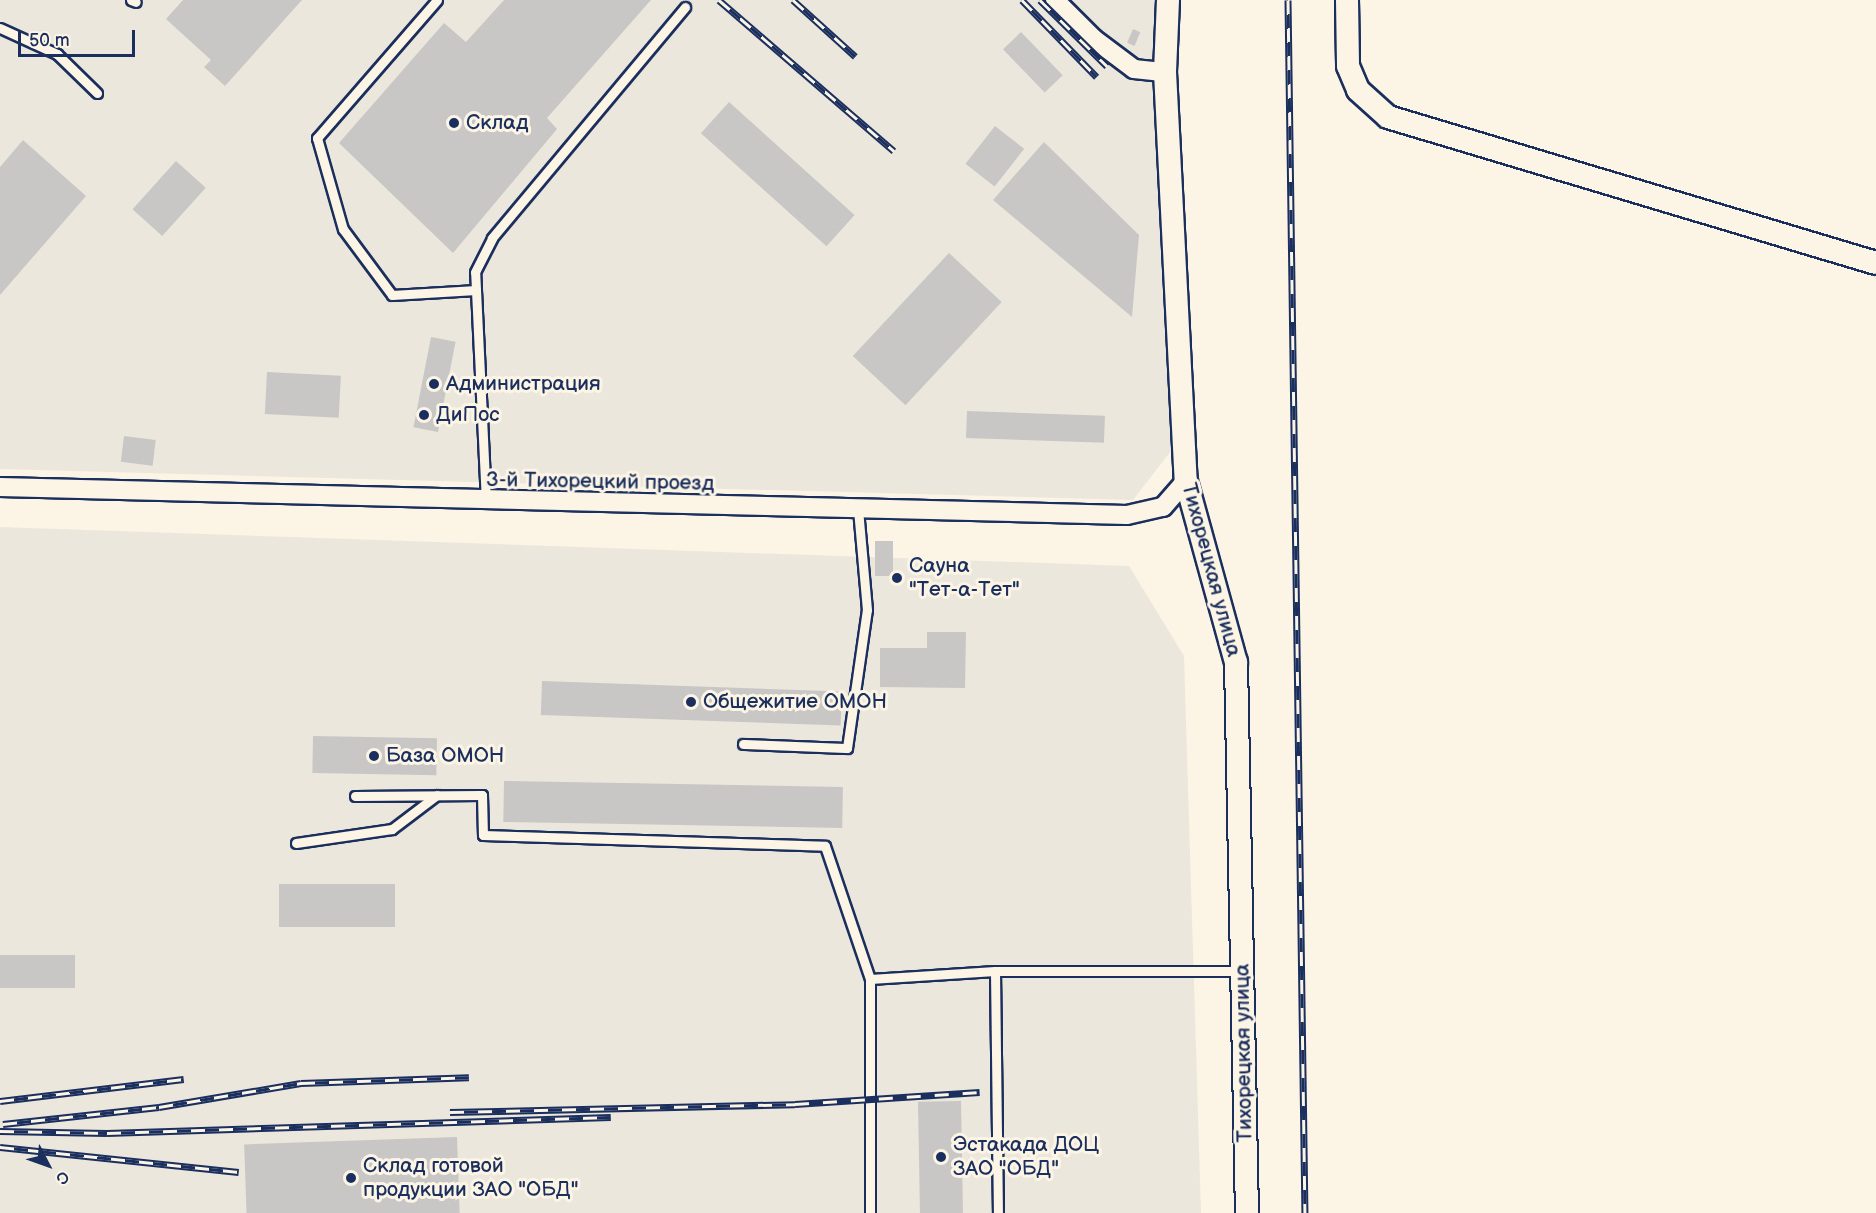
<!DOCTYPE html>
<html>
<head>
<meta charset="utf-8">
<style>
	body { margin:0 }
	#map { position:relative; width:1876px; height:1213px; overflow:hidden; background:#fcf5e5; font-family:"Balsamiq Sans",sans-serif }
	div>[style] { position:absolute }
	.built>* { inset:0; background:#ece7dc }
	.building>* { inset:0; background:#c8c7c6; transform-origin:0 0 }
	.roads { filter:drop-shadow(2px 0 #1b2f5e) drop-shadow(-2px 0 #1b2f5e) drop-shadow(0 2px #1b2f5e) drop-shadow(0 -2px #1b2f5e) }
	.service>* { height:9px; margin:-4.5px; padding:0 4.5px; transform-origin:4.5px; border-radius:4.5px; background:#fcf5e5 }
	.minor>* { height:18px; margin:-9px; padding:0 9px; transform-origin:9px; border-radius:9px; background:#fcf5e5 }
	.tertiary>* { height:22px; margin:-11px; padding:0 11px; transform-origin:11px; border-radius:11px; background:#fcf5e5 }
	.rail>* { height:7px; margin-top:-3.5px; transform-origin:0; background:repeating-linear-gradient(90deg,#fcf5e5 0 14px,#1b2f5e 0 28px); box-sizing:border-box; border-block:2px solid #1b2f5e }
	.dots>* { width:16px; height:16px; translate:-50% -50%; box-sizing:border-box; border:3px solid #fcf5e5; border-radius:50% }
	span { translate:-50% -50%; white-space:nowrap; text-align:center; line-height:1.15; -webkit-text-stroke:6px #fcf5e5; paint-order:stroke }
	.poi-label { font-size:21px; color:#1b2f5e }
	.left { translate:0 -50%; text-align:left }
	.street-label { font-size:21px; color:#1b2f5e }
	.north { position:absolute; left:18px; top:1135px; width:60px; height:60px; -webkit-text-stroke:4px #fcf5e5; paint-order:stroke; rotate:131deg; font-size:16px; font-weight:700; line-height:24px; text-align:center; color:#1b2f5e }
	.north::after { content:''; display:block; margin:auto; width:21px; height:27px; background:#1b2f5e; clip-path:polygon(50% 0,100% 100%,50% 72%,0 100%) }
	.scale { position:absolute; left:18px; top:30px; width:117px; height:27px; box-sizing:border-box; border:3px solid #1b2f5e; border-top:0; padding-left:8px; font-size:18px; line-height:21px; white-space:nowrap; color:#1b2f5e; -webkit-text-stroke:4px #fcf5e5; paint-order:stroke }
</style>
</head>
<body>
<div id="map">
	<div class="built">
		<div style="clip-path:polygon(0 0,1164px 0,1171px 451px,1133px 500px,0 469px)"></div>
		<div style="clip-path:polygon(0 527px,1129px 566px,1184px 656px,1201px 1213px,0 1213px)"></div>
	</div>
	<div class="building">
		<div style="clip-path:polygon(183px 0,302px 0,225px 86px,204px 67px,211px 60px,166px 19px)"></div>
		<div style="clip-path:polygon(504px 0,651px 0,547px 118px,557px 129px,453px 253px,339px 143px,444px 23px,466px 42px)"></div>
		<div style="left:1133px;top:29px;width:8px;height:15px;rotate:23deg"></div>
		<div style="left:1021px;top:32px;width:60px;height:25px;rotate:46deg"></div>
		<div style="left:729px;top:102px;width:169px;height:42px;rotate:42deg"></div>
		<div style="left:995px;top:126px;width:37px;height:48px;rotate:38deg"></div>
		<div style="clip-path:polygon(23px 140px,86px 196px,0 295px,0 167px)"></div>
		<div style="clip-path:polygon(1044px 142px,1139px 235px,1132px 317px,993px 200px)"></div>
		<div style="left:176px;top:161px;width:40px;height:65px;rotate:42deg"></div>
		<div style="left:949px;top:253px;width:72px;height:141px;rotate:43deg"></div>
		<div style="left:431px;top:337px;width:25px;height:92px;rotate:11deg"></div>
		<div style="left:267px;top:372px;width:74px;height:42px;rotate:3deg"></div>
		<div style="left:967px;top:411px;width:138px;height:27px;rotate:2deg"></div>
		<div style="left:124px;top:436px;width:32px;height:26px;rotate:7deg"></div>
		<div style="left:875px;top:541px;width:18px;height:35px"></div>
		<div style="clip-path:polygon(927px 632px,966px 632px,965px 688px,880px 687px,880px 648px,927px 648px)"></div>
		<div style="left:542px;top:681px;width:300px;height:34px;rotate:2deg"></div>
		<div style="left:313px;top:736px;width:124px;height:37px;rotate:1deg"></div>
		<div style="left:504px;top:781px;width:339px;height:41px;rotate:1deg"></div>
		<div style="left:395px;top:884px;width:43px;height:116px;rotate:90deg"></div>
		<div style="left:75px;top:955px;width:33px;height:75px;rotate:90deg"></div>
		<div style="left:961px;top:1101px;width:112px;height:43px;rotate:89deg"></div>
		<div style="left:457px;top:1137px;width:76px;height:213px;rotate:88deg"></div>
	</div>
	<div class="roads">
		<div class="service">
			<div style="left:131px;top:0;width:5px;rotate:22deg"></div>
			<div style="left:437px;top:0;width:183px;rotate:131deg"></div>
			<div style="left:317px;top:138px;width:95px;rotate:74.1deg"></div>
			<div style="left:343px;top:229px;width:82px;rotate:53.4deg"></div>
			<div style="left:392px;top:295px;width:84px;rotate:-3.4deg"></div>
			<div style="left:0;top:28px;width:63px;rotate:24.5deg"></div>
			<div style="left:57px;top:54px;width:56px;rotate:44.3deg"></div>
			<div style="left:486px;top:502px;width:230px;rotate:-92.7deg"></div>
			<div style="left:475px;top:272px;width:38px;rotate:-63deg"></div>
			<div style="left:492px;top:238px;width:301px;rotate:-50.1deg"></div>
			<div style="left:743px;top:744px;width:104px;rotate:2.2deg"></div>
			<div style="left:847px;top:748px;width:139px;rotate:-81.8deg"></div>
			<div style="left:867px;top:610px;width:100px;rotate:-95.1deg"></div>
			<div style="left:355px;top:796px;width:127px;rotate:-0.5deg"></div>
			<div style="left:482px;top:795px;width:40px;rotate:88.6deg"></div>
			<div style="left:483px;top:835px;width:342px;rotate:1.8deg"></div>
			<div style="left:825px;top:846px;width:140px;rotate:71.3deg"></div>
			<div style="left:870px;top:979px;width:125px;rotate:-3.7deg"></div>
			<div style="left:995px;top:971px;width:247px"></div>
			<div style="left:296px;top:843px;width:97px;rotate:-8.3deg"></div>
			<div style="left:392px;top:829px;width:56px;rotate:-37.1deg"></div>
			<div style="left:995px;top:971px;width:242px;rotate:89.3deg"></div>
			<div style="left:870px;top:1213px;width:234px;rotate:-90deg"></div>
		</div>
		<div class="minor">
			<div style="left:1055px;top:0;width:55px;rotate:45deg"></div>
			<div style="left:1094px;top:39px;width:50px;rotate:36.9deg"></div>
			<div style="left:1134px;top:69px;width:31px;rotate:6deg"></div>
			<div style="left:0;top:487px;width:1127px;rotate:1.42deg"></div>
			<div style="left:1127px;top:515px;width:37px;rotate:-13deg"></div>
			<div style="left:1163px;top:507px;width:35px;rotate:-49deg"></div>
		</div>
		<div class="tertiary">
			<div style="left:1168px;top:0;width:72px;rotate:92.4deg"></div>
			<div style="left:1165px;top:72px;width:410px;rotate:87.1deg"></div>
			<div style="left:1186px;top:481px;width:188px;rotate:74.6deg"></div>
			<div style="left:1236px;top:662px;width:551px;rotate:88.86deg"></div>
			<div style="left:1347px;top:0;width:66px;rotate:89.1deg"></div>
			<div style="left:1348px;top:66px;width:26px;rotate:67deg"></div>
			<div style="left:1358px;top:90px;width:40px;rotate:42deg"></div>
			<div style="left:1388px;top:117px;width:509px;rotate:16.66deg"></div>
		</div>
	</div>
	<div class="rail">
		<div style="left:719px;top:0;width:231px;rotate:40.8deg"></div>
		<div style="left:793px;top:0;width:84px;rotate:42.1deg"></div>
		<div style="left:1022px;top:0;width:107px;rotate:45.8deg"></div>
		<div style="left:1040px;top:0;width:94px;rotate:44.6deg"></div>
		<div style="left:1288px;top:0;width:1213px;rotate:89.2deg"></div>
		<div style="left:0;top:1101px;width:185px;rotate:-6.8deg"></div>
		<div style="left:450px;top:1112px;width:345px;rotate:-1.3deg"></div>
		<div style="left:795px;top:1104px;width:185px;rotate:-3.7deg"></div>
		<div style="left:3px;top:1124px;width:157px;rotate:-6.2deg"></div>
		<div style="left:159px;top:1107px;width:144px;rotate:-9.6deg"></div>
		<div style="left:301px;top:1083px;width:168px;rotate:-2deg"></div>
		<div style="left:0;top:1131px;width:107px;rotate:1.1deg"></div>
		<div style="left:107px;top:1133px;width:504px;rotate:-1.82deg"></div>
		<div style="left:0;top:1147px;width:240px;rotate:6deg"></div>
	</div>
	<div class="dots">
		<div style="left:454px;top:123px;background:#1b2f5e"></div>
		<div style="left:434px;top:384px;background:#1b2f5e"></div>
		<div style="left:424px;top:415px;background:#1b2f5e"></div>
		<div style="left:897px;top:578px;background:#1b2f5e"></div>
		<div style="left:691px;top:702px;background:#1b2f5e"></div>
		<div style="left:374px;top:756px;background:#1b2f5e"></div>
		<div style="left:941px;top:1157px;background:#1b2f5e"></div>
		<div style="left:351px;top:1178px;background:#1b2f5e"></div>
	</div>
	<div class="poi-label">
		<span class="left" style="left:466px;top:123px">Склад</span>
		<span class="left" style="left:446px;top:384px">Администрация</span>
		<span class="left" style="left:436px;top:415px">ДиПос</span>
		<span class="left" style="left:909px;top:578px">Сауна<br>"Тет-а-Тет"</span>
		<span class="left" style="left:703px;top:702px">Общежитие ОМОН</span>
		<span class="left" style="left:386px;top:756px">База ОМОН</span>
		<span class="left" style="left:953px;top:1157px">Эстакада ДОЦ<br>ЗАО "ОБД"</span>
		<span class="left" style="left:363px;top:1178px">Склад готовой<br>продукции ЗАО "ОБД"</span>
	</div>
	<div class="street-label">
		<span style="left:600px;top:482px;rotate:1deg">3-й Тихорецкий проезд</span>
		<span style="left:1211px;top:570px;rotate:75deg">Тихорецкая улица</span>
		<span style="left:1244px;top:1053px;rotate:-91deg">Тихорецкая улица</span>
	</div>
	<div class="north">С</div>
	<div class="scale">50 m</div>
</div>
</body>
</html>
